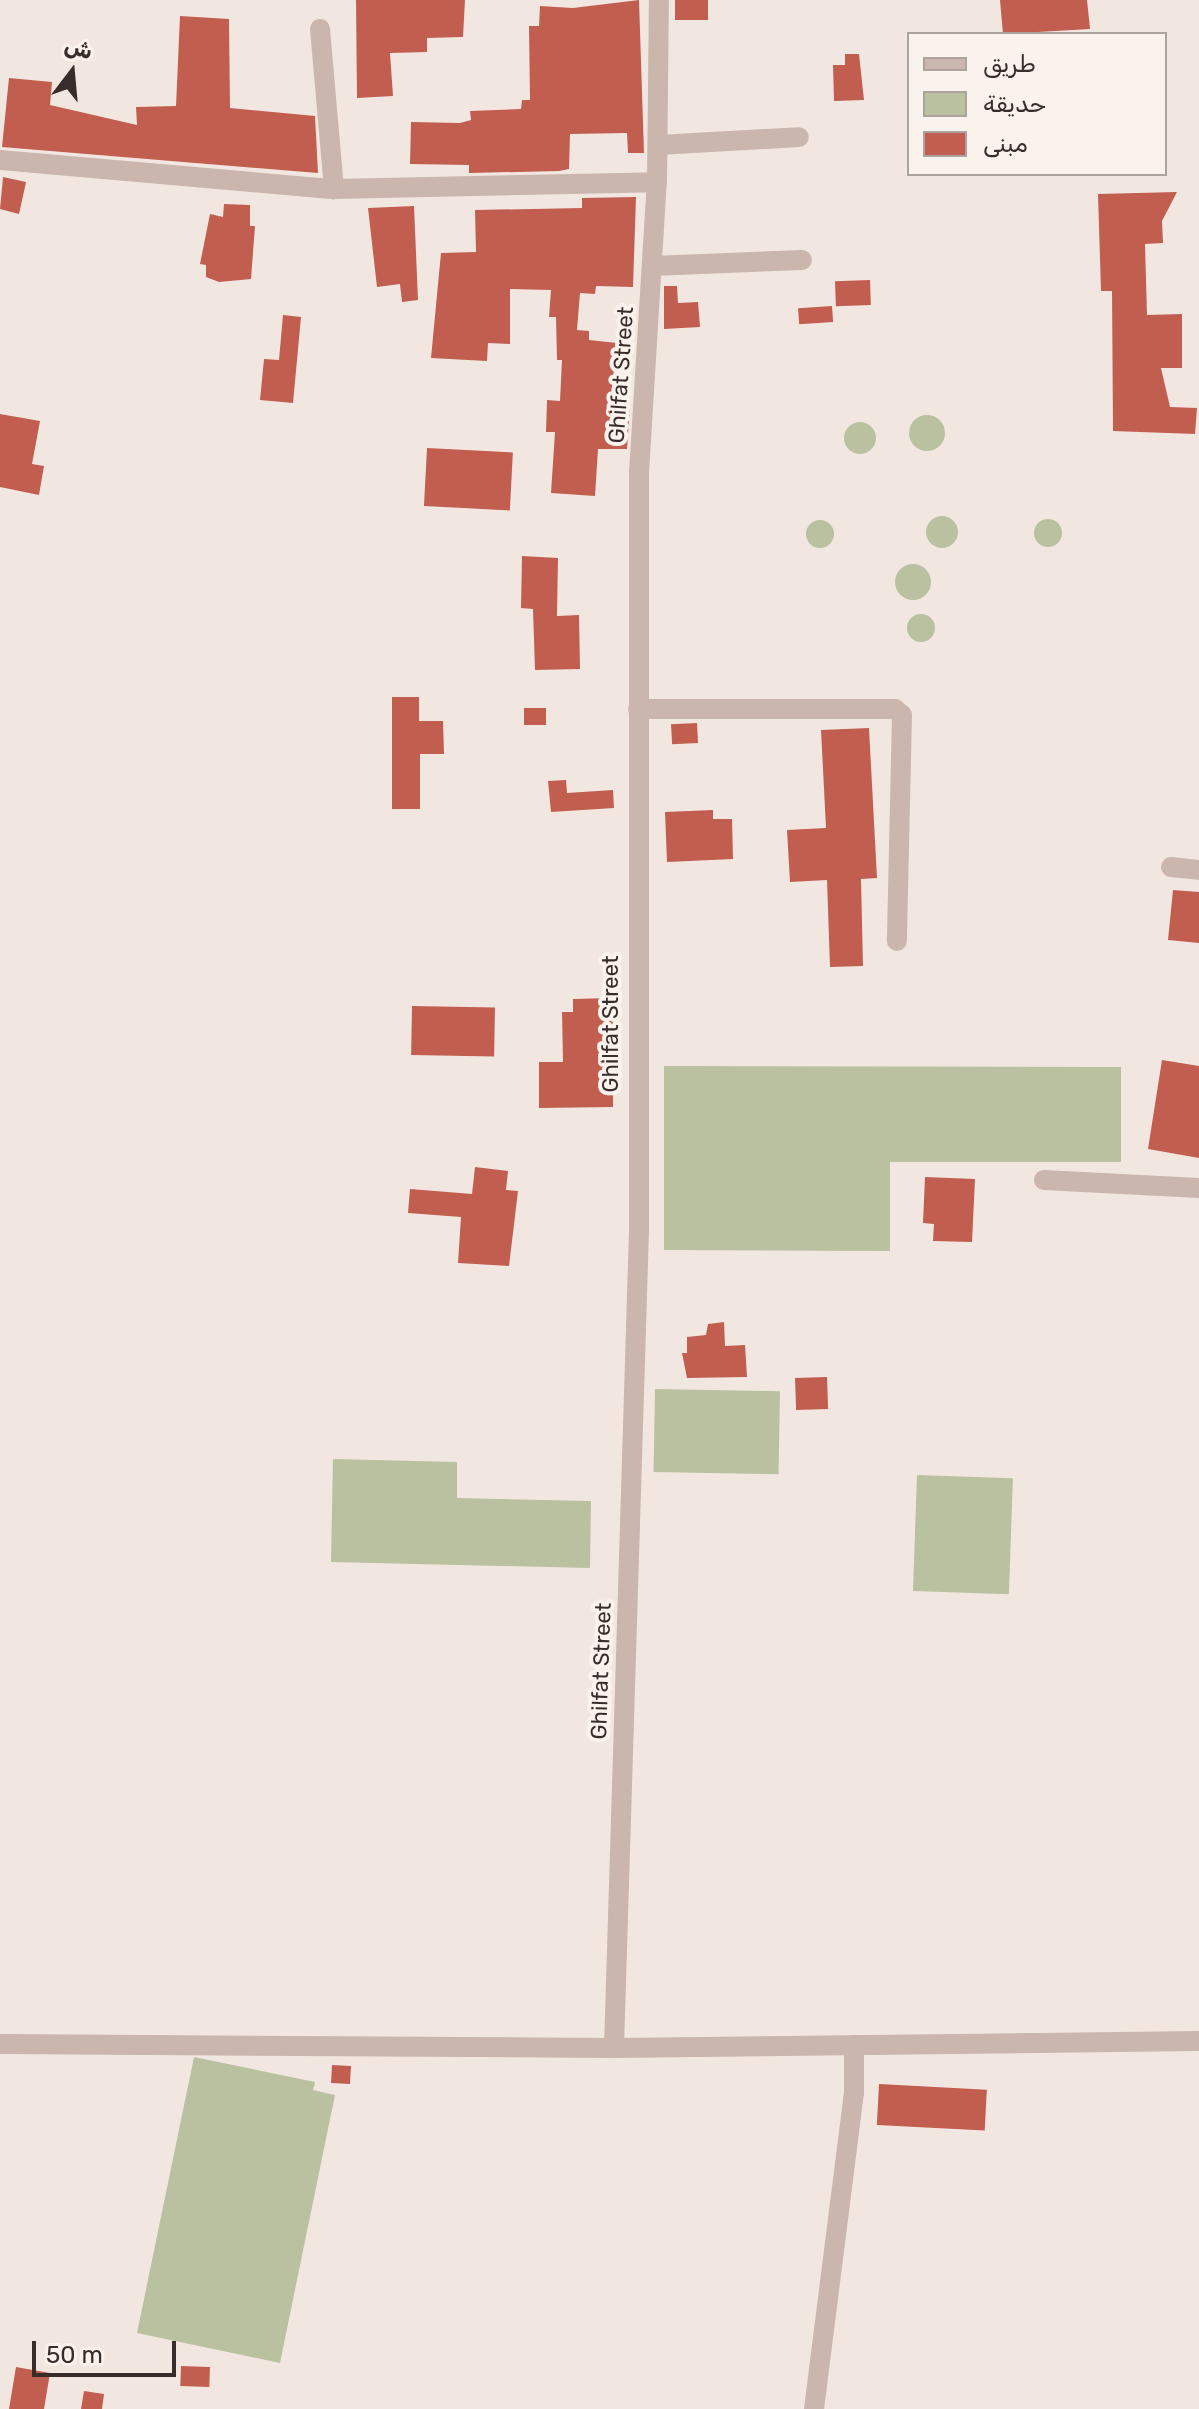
<!DOCTYPE html>
<html>
<head>
<meta charset="utf-8">
<style>
	body { margin:0 }
	#map { position:relative; width:1199px; height:2409px; overflow:hidden; background:#f2e7e0; font-family:Rubik,"Noto Sans Arabic",sans-serif }
	div>[style] { position:absolute }
	.green>* { inset:0; background:#bac1a0; transform-origin:0 0 }
	.round { border-radius:50% }
	.building>* { inset:0; background:#c15e4f; transform-origin:0 0 }
	.street>* { height:20px; margin:-10px; padding:0 10px; transform-origin:10px; border-radius:10px; background:#cab6ac }
	span { translate:-50% -50%; white-space:nowrap; text-align:center; line-height:1.15; -webkit-text-stroke:8px #faf2ec; paint-order:stroke }
	.street-label { font-size:22px; color:#382d2a }
	.legend { position:absolute; left:907px; top:32px; width:260px; height:144px; box-sizing:border-box; background:#faf2ec; border:2px solid #aca39e; margin:0; padding:10px 14px; list-style:none; font-size:24px; color:#382d2a }
	.legend li { display:flex; align-items:center; gap:16px; height:40px }
	.legend b { width:40px; border:2px solid #aca39e }
	.north { position:absolute; left:32px; top:32px; width:80px; height:80px; -webkit-text-stroke:6px #faf2ec; paint-order:stroke; rotate:16deg; font-size:22px; font-weight:700; line-height:32px; text-align:center; color:#382d2a }
	.north::after { content:''; display:block; margin:auto; width:28px; height:36px; background:#382d2a; clip-path:polygon(50% 0,100% 100%,50% 72%,0 100%) }
	.scale { position:absolute; left:32px; top:2341px; width:144px; height:36px; box-sizing:border-box; border:4px solid #382d2a; border-top:0; padding-left:10px; font-size:24px; line-height:28px; white-space:nowrap; color:#382d2a; -webkit-text-stroke:6px #faf2ec; paint-order:stroke }
</style>
</head>
<body>
<div id="map">
	<div class="green">
		<div class="round" style="left:909px;top:415px;width:36px;height:36px"></div>
		<div class="round" style="left:844px;top:422px;width:32px;height:32px"></div>
		<div class="round" style="left:926px;top:516px;width:32px;height:32px"></div>
		<div class="round" style="left:1034px;top:519px;width:28px;height:28px"></div>
		<div class="round" style="left:806px;top:520px;width:28px;height:28px"></div>
		<div class="round" style="left:895px;top:564px;width:36px;height:36px"></div>
		<div class="round" style="left:907px;top:614px;width:28px;height:28px"></div>
		<div style="clip-path:polygon(664px 1066px,1121px 1067px,1121px 1162px,890px 1162px,890px 1251px,664px 1250px)"></div>
		<div style="left:655px;top:1389px;width:125px;height:83px;rotate:1deg"></div>
		<div style="clip-path:polygon(333px 1459px,457px 1462px,457px 1498px,591px 1501px,590px 1568px,331px 1562px)"></div>
		<div style="left:917px;top:1475px;width:96px;height:116px;rotate:2deg"></div>
		<div style="clip-path:polygon(194px 2057px,315px 2082px,313px 2090px,335px 2095px,280px 2363px,137px 2333px)"></div>
	</div>
	<div class="building">
		<div style="clip-path:polygon(356px 0,465px 0,463px 37px,427px 38px,427px 52px,390px 53px,393px 96px,357px 98px)"></div>
		<div style="clip-path:polygon(639px 0,644px 153px,628px 153px,627px 133px,570px 134px,569px 169px,559px 171px,469px 173px,469px 165px,410px 164px,411px 122px,460px 123px,471px 120px,470px 111px,521px 109px,522px 100px,530px 100px,529px 26px,539px 26px,540px 6px,573px 8px)"></div>
		<div style="left:675px;top:0;width:33px;height:20px"></div>
		<div style="clip-path:polygon(1000px 0,1087px 0,1090px 29px,1003px 34px)"></div>
		<div style="clip-path:polygon(180px 16px,229px 19px,230px 108px,315px 116px,318px 173px,2px 147px,9px 78px,52px 82px,50px 105px,137px 125px,136px 107px,176px 106px)"></div>
		<div style="clip-path:polygon(845px 54px,859px 54px,864px 100px,834px 101px,833px 65px,845px 65px)"></div>
		<div style="clip-path:polygon(3px 177px,26px 182px,19px 214px,0 209px)"></div>
		<div style="clip-path:polygon(1177px 192px,1162px 221px,1163px 243px,1145px 244px,1147px 315px,1182px 314px,1182px 368px,1161px 368px,1170px 407px,1197px 408px,1195px 434px,1113px 431px,1112px 291px,1101px 291px,1098px 194px)"></div>
		<div style="clip-path:polygon(636px 197px,633px 287px,596px 286px,595px 294px,580px 293px,577px 330px,589px 331px,589px 340px,617px 343px,610px 405px,630px 405px,627px 449px,598px 449px,595px 496px,551px 493px,555px 432px,546px 432px,547px 400px,560px 401px,562px 360px,557px 360px,556px 317px,549px 317px,551px 290px,510px 289px,510px 344px,488px 343px,487px 361px,431px 358px,441px 253px,476px 252px,475px 210px,582px 208px,582px 198px)"></div>
		<div style="clip-path:polygon(224px 204px,250px 205px,250px 226px,255px 226px,251px 279px,219px 282px,206px 277px,206px 265px,200px 264px,210px 214px,223px 217px)"></div>
		<div style="clip-path:polygon(414px 206px,418px 300px,402px 302px,400px 284px,377px 287px,368px 208px)"></div>
		<div style="left:870px;top:280px;width:25px;height:35px;rotate:88deg"></div>
		<div style="clip-path:polygon(664px 286px,677px 286px,678px 303px,698px 302px,700px 327px,664px 329px)"></div>
		<div style="left:832px;top:306px;width:16px;height:34px;rotate:86deg"></div>
		<div style="clip-path:polygon(283px 315px,301px 317px,293px 403px,260px 400px,264px 359px,279px 360px)"></div>
		<div style="clip-path:polygon(0 414px,40px 421px,32px 464px,44px 466px,39px 495px,0 487px)"></div>
		<div style="left:427px;top:448px;width:86px;height:58px;rotate:3deg"></div>
		<div style="clip-path:polygon(522px 556px,558px 558px,557px 616px,579px 615px,580px 669px,535px 670px,533px 609px,521px 608px)"></div>
		<div style="clip-path:polygon(392px 697px,419px 697px,419px 721px,443px 721px,444px 754px,420px 754px,420px 809px,392px 809px)"></div>
		<div style="left:524px;top:708px;width:22px;height:17px"></div>
		<div style="left:697px;top:723px;width:20px;height:26px;rotate:87deg"></div>
		<div style="clip-path:polygon(869px 728px,877px 878px,861px 879px,863px 966px,830px 967px,827px 880px,790px 882px,787px 830px,826px 828px,821px 730px)"></div>
		<div style="clip-path:polygon(566px 780px,567px 793px,613px 790px,614px 808px,551px 812px,548px 781px)"></div>
		<div style="clip-path:polygon(713px 810px,713px 819px,732px 819px,733px 859px,667px 862px,665px 812px)"></div>
		<div style="clip-path:polygon(1173px 890px,1199px 892px,1199px 943px,1168px 940px)"></div>
		<div style="clip-path:polygon(613px 998px,613px 1107px,539px 1108px,539px 1062px,563px 1062px,562px 1012px,573px 1012px,573px 999px)"></div>
		<div style="left:412px;top:1006px;width:83px;height:49px;rotate:1deg"></div>
		<div style="clip-path:polygon(1162px 1060px,1199px 1066px,1199px 1158px,1148px 1149px)"></div>
		<div style="clip-path:polygon(475px 1167px,508px 1171px,506px 1190px,518px 1191px,509px 1266px,458px 1263px,461px 1217px,408px 1213px,410px 1189px,472px 1194px)"></div>
		<div style="clip-path:polygon(925px 1177px,975px 1179px,972px 1242px,933px 1241px,934px 1224px,923px 1223px)"></div>
		<div style="clip-path:polygon(724px 1322px,725px 1346px,745px 1345px,747px 1377px,687px 1378px,682px 1353px,687px 1353px,687px 1337px,706px 1335px,708px 1324px)"></div>
		<div style="left:827px;top:1377px;width:32px;height:32px;rotate:88deg"></div>
		<div style="left:332px;top:2065px;width:19px;height:18px;rotate:3deg"></div>
		<div style="left:879px;top:2084px;width:108px;height:41px;rotate:3deg"></div>
		<div style="left:181px;top:2366px;width:29px;height:20px;rotate:2deg"></div>
		<div style="clip-path:polygon(16px 2367px,50px 2373px,44px 2409px,9px 2409px)"></div>
		<div style="clip-path:polygon(84px 2391px,104px 2394px,102px 2409px,81px 2409px)"></div>
	</div>
	<div class="street">
		<div style="left:320px;top:29px;width:161px;rotate:85deg"></div>
		<div style="left:658px;top:145px;width:141px;rotate:-3.2deg"></div>
		<div style="left:0;top:160px;width:335px;rotate:5deg"></div>
		<div style="left:334px;top:189px;width:323px;rotate:-1.2deg"></div>
		<div style="left:652px;top:266px;width:150px;rotate:-2.3deg"></div>
		<div style="left:638px;top:709px;width:257px"></div>
		<div style="left:895px;top:709px;width:9px;rotate:41deg"></div>
		<div style="left:902px;top:715px;width:226px;rotate:91.3deg"></div>
		<div style="left:1171px;top:867px;width:28px;rotate:6deg"></div>
		<div style="left:1044px;top:1180px;width:155px;rotate:3deg"></div>
		<div style="left:0;top:2044px;width:614px;rotate:0.37deg"></div>
		<div style="left:614px;top:2048px;width:585px;rotate:-0.69deg"></div>
		<div style="left:614px;top:2048px;width:820px;rotate:-88.25deg"></div>
		<div style="left:639px;top:1228px;width:755px;rotate:-90deg"></div>
		<div style="left:639px;top:473px;width:292px;rotate:-86.5deg"></div>
		<div style="left:657px;top:182px;width:182px;rotate:-89.4deg"></div>
		<div style="left:814px;top:2409px;width:319px;rotate:-82.8deg"></div>
		<div style="left:854px;top:2093px;width:48px;rotate:-90deg"></div>
	</div>
	<div class="street-label">
		<span style="left:621px;top:375px;rotate:-86deg">Ghilfat Street</span>
		<span style="left:611px;top:1024px;rotate:-90deg">Ghilfat Street</span>
		<span style="left:601px;top:1671px;rotate:-88deg">Ghilfat Street</span>
	</div>
	<ul class="legend">
	<li><b style="height:10px;background:#cab6ac"></b>طريق</li>
	<li><b style="height:22px;background:#bac1a0"></b>حديقة</li>
	<li><b style="height:22px;background:#c15e4f"></b>مبنى</li>
	</ul>
	<div class="north">ش</div>
	<div class="scale">50 m</div>
</div>
</body>
</html>
